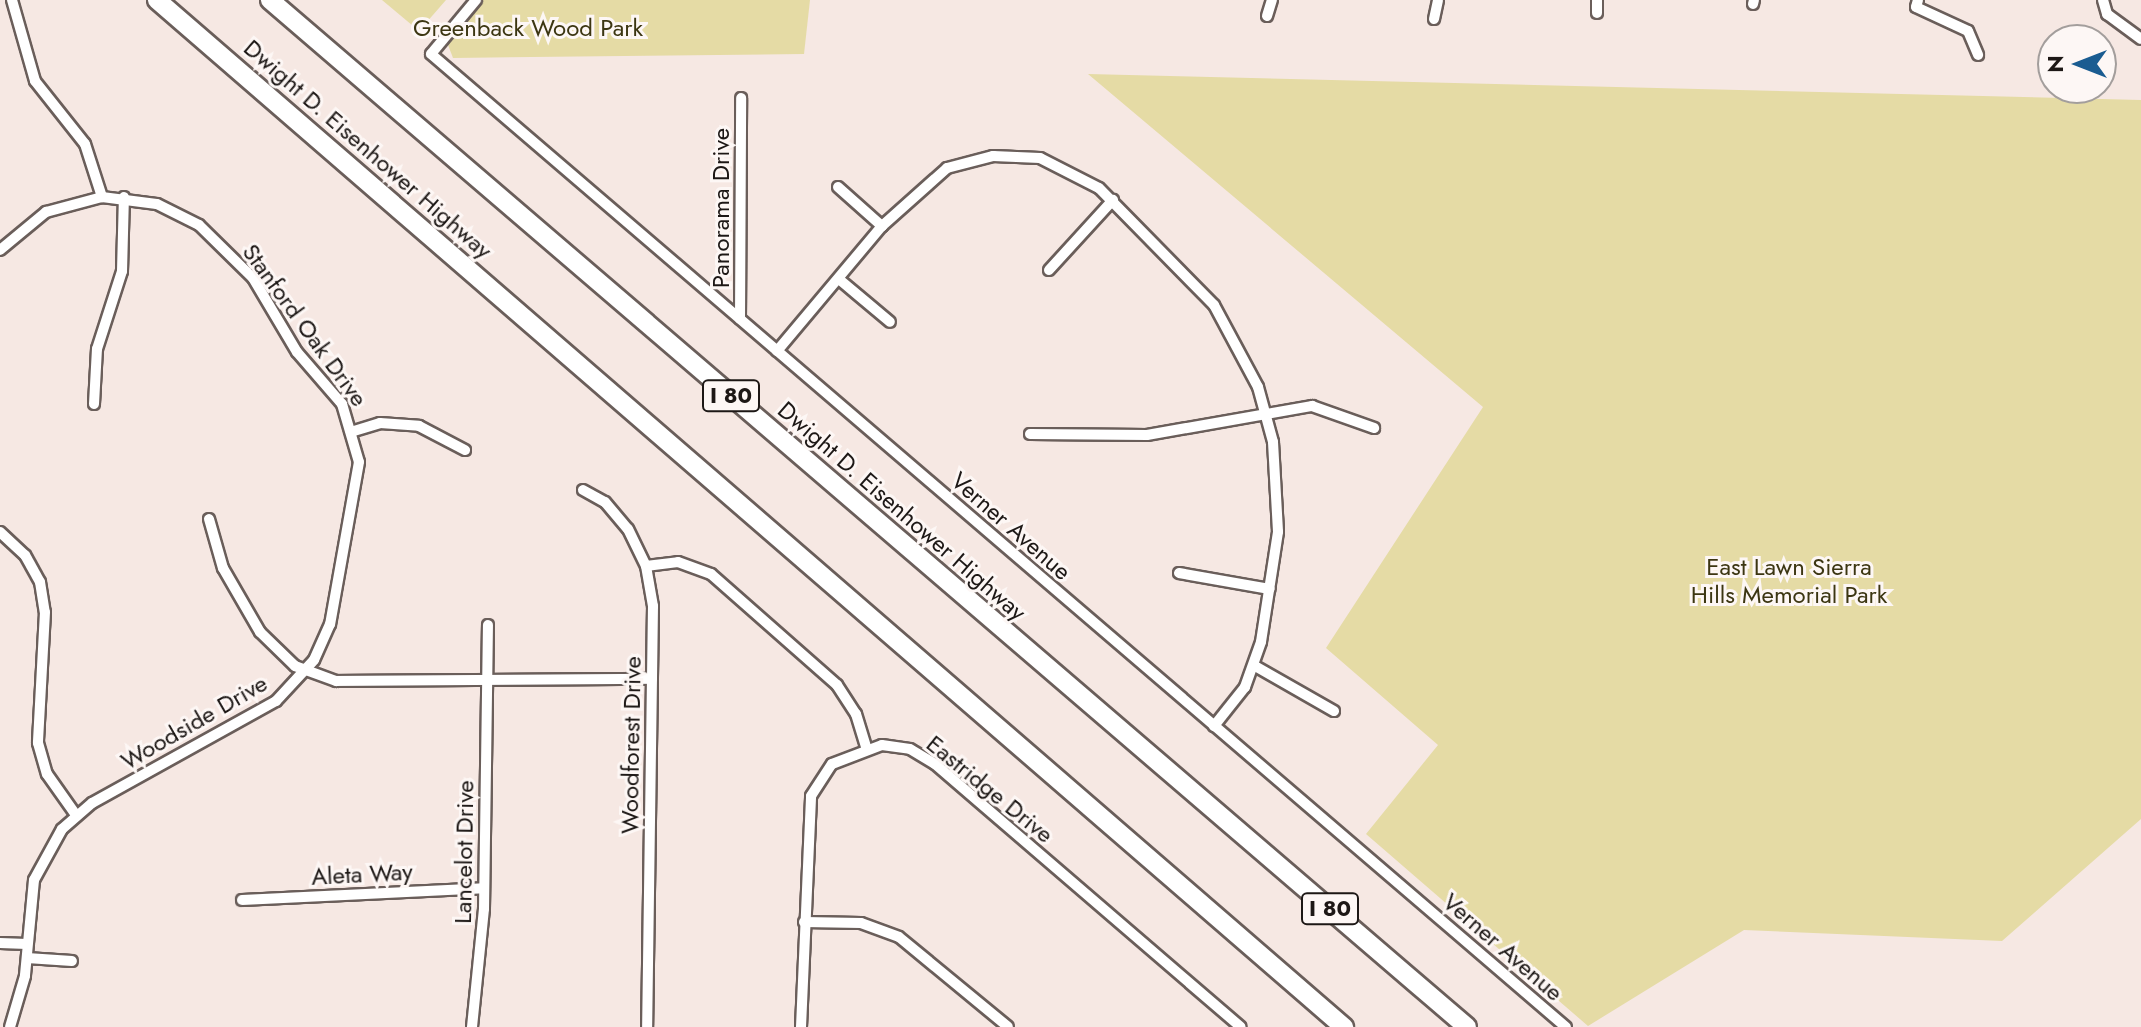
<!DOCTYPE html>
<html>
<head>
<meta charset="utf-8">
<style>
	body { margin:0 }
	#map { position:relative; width:2141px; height:1027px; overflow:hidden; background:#f6e8e3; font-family:Jost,sans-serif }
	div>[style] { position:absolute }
	.green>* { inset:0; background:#e5dba5 }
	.roads { filter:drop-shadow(2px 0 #6a5e5a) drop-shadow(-2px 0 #6a5e5a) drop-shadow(0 2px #6a5e5a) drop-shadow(0 -2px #6a5e5a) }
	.minor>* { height:10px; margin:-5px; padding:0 5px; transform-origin:5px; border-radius:5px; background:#fff }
	.motorway>* { height:18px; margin:-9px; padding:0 9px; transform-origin:9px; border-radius:9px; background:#fff }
	span { translate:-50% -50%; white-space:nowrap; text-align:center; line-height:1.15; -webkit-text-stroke:6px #fdf7f5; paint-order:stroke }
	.shield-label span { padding:2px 6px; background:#fdf7f5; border:2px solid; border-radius:6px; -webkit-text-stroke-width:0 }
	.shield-label { font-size:22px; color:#1d1816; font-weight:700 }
	.park-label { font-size:24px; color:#3c3612 }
	.street-label { font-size:24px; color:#1d1816 }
	.north { position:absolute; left:2037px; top:24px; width:80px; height:80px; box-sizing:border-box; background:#fdf7f5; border:2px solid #a39e9c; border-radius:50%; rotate:270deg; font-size:22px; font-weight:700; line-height:32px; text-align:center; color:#1d1816 }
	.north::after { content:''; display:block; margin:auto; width:28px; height:36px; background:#1a5c91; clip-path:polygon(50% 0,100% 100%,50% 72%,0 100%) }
</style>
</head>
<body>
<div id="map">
	<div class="green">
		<div style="clip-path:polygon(382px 0,446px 0,419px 31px)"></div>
		<div style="clip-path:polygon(476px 0,810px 0,804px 54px,453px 58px,445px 37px)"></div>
		<div style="clip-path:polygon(1088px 74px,2141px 100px,2141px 819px,2002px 941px,1744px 930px,1588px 1026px,1366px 834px,1438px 745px,1326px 648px,1483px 407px)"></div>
	</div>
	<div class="roads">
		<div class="minor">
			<div style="left:12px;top:0;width:84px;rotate:74.1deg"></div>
			<div style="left:35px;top:81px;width:80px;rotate:51.6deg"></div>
			<div style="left:85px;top:144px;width:56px;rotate:72.2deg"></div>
			<div style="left:476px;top:0;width:70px;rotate:129.8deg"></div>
			<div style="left:431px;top:54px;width:1495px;rotate:40.61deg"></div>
			<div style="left:1918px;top:0;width:7px;rotate:106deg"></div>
			<div style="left:1916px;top:7px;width:57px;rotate:24.8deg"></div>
			<div style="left:1968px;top:31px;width:26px;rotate:67deg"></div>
			<div style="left:2103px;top:0;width:15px;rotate:74deg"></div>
			<div style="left:2107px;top:14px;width:42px;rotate:36.3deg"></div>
			<div style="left:1753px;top:4px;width:4px;rotate:-76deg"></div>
			<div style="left:1597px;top:13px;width:13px;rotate:-90deg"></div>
			<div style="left:1267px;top:16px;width:17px;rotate:-73deg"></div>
			<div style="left:1434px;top:19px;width:19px;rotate:-78deg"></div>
			<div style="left:838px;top:187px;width:59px;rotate:41.6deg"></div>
			<div style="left:0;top:250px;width:60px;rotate:-39.6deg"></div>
			<div style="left:46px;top:212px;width:58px;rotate:-15deg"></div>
			<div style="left:102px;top:197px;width:55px;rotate:7.3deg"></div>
			<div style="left:157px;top:204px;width:47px;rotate:26.6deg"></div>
			<div style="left:199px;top:225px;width:76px;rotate:44.5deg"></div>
			<div style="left:253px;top:278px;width:86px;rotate:59.3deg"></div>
			<div style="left:297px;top:352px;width:69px;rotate:49.1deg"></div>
			<div style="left:342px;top:404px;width:60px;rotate:73.7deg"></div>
			<div style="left:359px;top:462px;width:165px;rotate:100.1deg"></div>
			<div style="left:330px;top:624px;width:39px;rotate:114deg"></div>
			<div style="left:314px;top:660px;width:56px;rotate:132.8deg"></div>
			<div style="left:276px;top:701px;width:210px;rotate:151deg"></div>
			<div style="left:92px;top:803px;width:40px;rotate:139deg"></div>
			<div style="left:62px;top:829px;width:58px;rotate:118.8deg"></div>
			<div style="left:34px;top:880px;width:96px;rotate:95.4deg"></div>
			<div style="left:25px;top:976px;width:53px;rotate:106.4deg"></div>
			<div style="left:1049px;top:270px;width:95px;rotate:-47.6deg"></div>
			<div style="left:840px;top:280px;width:65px;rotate:40deg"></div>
			<div style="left:740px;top:319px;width:221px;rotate:-89.7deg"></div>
			<div style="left:777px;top:351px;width:163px;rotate:-50deg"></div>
			<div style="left:882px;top:226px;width:87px;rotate:-41.7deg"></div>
			<div style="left:947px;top:168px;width:48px;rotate:-14.6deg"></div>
			<div style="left:993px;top:156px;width:47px;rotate:2.4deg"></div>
			<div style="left:1040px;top:158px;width:66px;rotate:27deg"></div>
			<div style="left:1099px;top:188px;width:164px;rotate:45.5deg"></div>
			<div style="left:1214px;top:305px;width:93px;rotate:61.8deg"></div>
			<div style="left:1258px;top:387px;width:57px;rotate:74.7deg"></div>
			<div style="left:1273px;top:442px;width:90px;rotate:86.8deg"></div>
			<div style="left:1278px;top:532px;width:111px;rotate:98.8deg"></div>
			<div style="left:1261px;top:642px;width:48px;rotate:109.6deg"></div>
			<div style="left:1245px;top:687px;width:50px;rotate:128.5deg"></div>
			<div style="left:94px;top:404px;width:55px;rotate:-86.9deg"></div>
			<div style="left:97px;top:349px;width:82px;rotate:-72.2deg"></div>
			<div style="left:122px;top:271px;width:74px;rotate:-88.5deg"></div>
			<div style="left:354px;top:431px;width:27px;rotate:-17deg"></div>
			<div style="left:380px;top:423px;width:39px;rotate:4deg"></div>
			<div style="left:419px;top:426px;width:52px;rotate:27.6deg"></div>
			<div style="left:1030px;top:434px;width:117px;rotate:0.5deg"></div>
			<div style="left:1147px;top:435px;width:168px;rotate:-10deg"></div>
			<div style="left:1312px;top:406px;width:66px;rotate:19.5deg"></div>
			<div style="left:583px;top:490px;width:25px;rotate:29deg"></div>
			<div style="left:605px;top:502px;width:35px;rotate:50deg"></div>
			<div style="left:628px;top:529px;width:41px;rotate:64.1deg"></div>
			<div style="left:646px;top:566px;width:41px;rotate:80.1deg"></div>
			<div style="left:653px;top:606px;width:421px;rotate:90.8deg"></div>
			<div style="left:209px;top:519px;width:51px;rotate:74.1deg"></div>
			<div style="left:223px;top:568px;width:74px;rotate:60deg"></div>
			<div style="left:260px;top:632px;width:49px;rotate:44.2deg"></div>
			<div style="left:295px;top:666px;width:44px;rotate:20.1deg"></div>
			<div style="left:336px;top:681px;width:316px;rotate:-0.4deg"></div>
			<div style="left:0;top:532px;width:34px;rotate:43deg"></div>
			<div style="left:25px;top:555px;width:31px;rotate:61deg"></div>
			<div style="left:40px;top:582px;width:30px;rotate:81deg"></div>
			<div style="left:45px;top:612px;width:131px;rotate:93.1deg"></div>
			<div style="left:38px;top:743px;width:32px;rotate:74deg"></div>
			<div style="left:47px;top:774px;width:50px;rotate:54.7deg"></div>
			<div style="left:646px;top:566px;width:32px;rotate:-7deg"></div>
			<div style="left:678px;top:562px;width:35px;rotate:20deg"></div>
			<div style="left:711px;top:574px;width:168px;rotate:41.4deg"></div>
			<div style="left:837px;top:685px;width:35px;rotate:57deg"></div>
			<div style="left:856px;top:714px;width:34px;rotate:73deg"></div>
			<div style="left:1179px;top:573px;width:92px;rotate:10deg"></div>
			<div style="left:1255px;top:666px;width:91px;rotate:29.7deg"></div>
			<div style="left:242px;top:900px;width:242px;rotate:-2.8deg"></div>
			<div style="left:804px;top:922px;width:57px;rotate:1deg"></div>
			<div style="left:861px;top:923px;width:40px;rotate:20.2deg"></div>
			<div style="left:899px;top:937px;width:141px;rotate:39.5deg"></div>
			<div style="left:0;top:943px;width:27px;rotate:2deg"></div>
			<div style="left:27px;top:958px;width:45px;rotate:3.8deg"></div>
			<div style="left:472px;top:1027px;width:119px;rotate:-84.2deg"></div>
			<div style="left:484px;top:909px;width:284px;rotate:-89.2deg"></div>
			<div style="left:801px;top:1027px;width:231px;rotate:-87.5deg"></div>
			<div style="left:811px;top:796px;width:38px;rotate:-57deg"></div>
			<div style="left:832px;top:764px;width:53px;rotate:-20.8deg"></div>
			<div style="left:882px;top:745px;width:28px;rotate:8deg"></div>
			<div style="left:910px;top:749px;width:29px;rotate:31deg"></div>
			<div style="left:935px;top:764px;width:403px;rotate:40.7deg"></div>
		</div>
		<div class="motorway">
			<div style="left:157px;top:0;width:1570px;rotate:40.87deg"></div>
			<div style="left:270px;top:0;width:1577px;rotate:40.63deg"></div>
		</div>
	</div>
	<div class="shield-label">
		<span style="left:731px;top:396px">I 80</span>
		<span style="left:1330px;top:909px">I 80</span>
	</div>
	<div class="park-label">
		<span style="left:528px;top:28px">Greenback Wood Park</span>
		<span style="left:1789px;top:581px">East Lawn Sierra<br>Hills Memorial Park</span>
	</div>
	<div class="street-label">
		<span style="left:368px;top:149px;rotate:41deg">Dwight D. Eisenhower Highway</span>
		<span style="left:721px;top:208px;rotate:-90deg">Panorama Drive</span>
		<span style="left:305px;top:325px;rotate:54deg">Stanford Oak Drive</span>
		<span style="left:902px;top:511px;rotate:41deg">Dwight D. Eisenhower Highway</span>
		<span style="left:1011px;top:526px;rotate:41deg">Verner Avenue</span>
		<span style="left:194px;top:722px;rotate:-30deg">Woodside Drive</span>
		<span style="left:631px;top:745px;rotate:-89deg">Woodforest Drive</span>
		<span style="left:990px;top:789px;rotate:39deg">Eastridge Drive</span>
		<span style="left:464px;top:852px;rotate:-89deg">Lancelot Drive</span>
		<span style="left:362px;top:874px;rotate:-3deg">Aleta Way</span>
		<span style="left:1503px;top:947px;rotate:41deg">Verner Avenue</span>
	</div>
	<div class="north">N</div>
</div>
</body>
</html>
